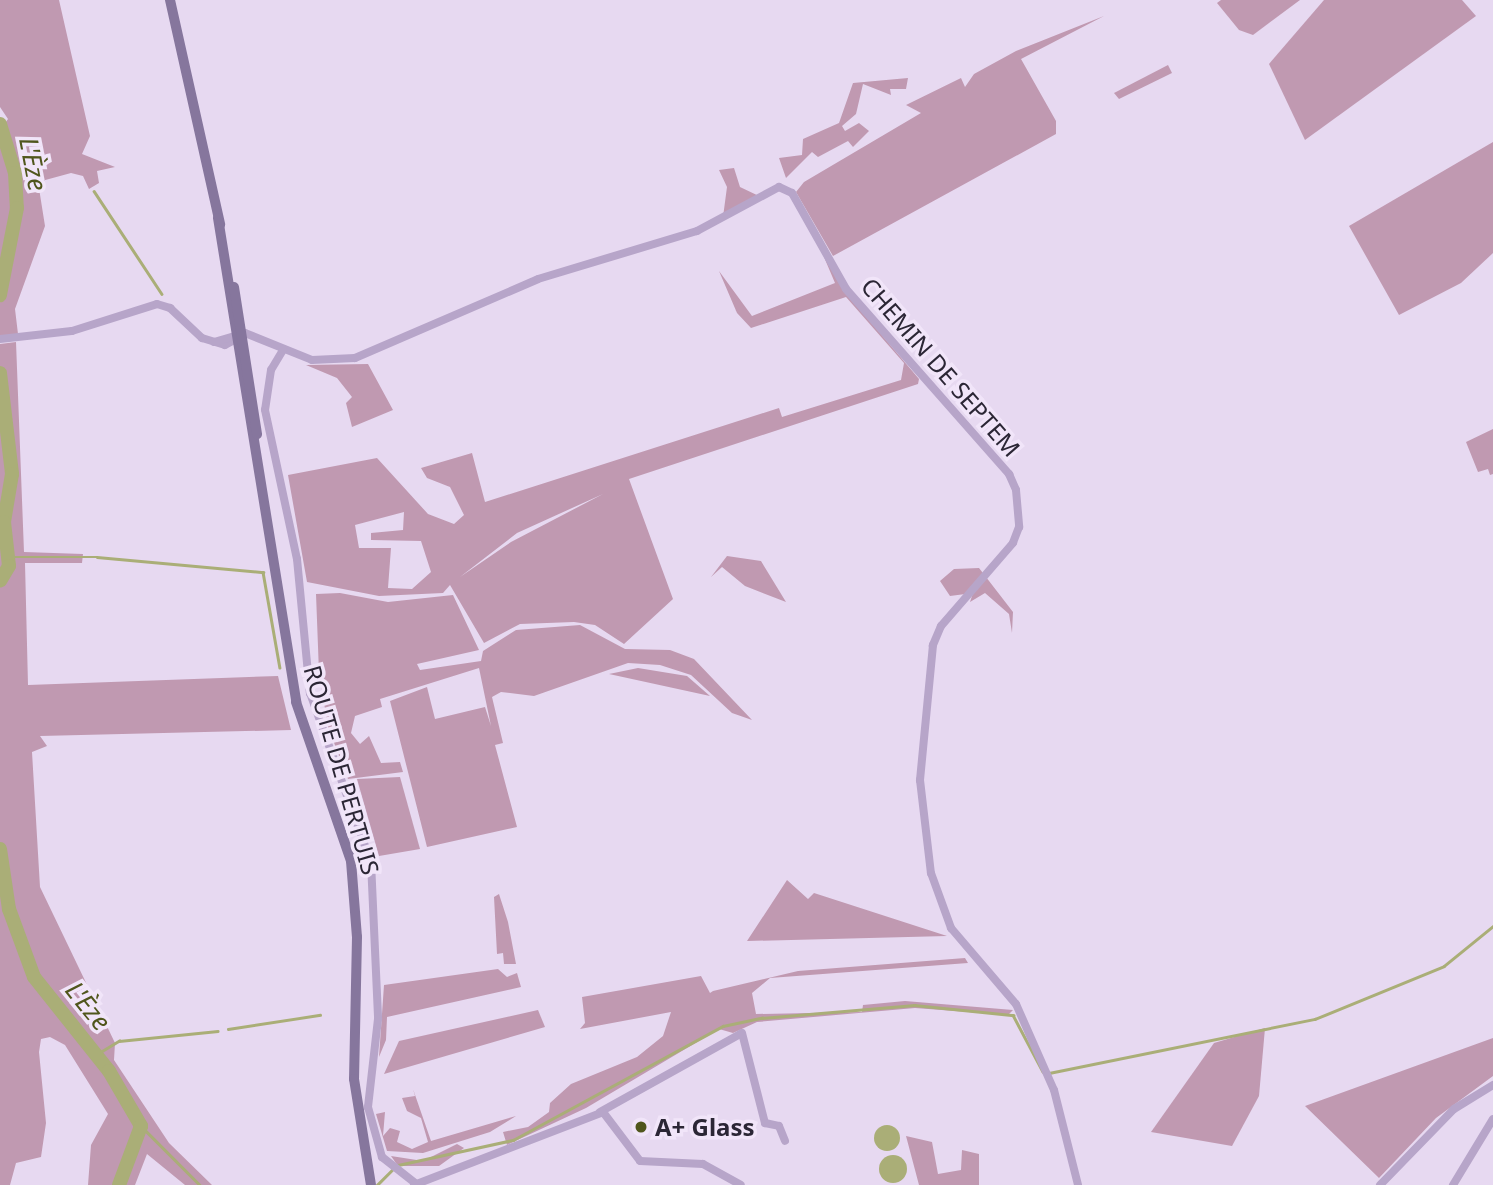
<!DOCTYPE html>
<html>
<head>
<meta charset="utf-8">
<style>
	body { margin:0 }
	#map { position:relative; width:1493px; height:1185px; overflow:hidden; background:#e7d9f1; font-family:"Noto Sans",sans-serif }
	div>[style] { position:absolute }
	.green>* { inset:0; background:#c099b1 }
	.water>* { inset:0; background:#aaae77 }
	.round { border-radius:50% }
	.stream>* { height:2.5px; margin:-1.25px; padding:0 1.25px; transform-origin:1.25px; border-radius:1.25px; background:#aaae77 }
	.river>* { height:14px; margin:-7px; padding:0 7px; transform-origin:7px; border-radius:7px; background:#aaae77 }
	.street>* { height:8px; margin:-4px; padding:0 4px; transform-origin:4px; border-radius:4px; background:#b7a5c9 }
	.secondary>* { height:10px; margin:-5px; padding:0 5px; transform-origin:5px; border-radius:5px; background:#86769d }
	.dots>* { width:19px; height:19px; translate:-50% -50%; box-sizing:border-box; border:4px solid #f1e5f9; border-radius:50% }
	span { translate:-50% -50%; white-space:nowrap; text-align:center; line-height:1.15; -webkit-text-stroke:7px #f1e5f9; paint-order:stroke }
	.street-label { font-size:24px; color:#2b2635 }
	.poi-label { font-size:24px; color:#2b2635; font-weight:700 }
	.left { translate:0 -50%; text-align:left }
	.water-label { font-size:26px; color:#50561c; font-style:italic }
</style>
</head>
<body>
<div id="map">
	<div class="green">
		<div style="clip-path:polygon(0 0,59px 0,90px 136px,82px 154px,115px 167px,97px 171px,99px 183px,89px 189px,83px 176px,71px 173px,38px 182px,45px 226px,15px 309px,18px 334px,0 336px,0 130px,8px 119px,0 107px)"></div>
		<div style="clip-path:polygon(1221px 0,1300px 0,1253px 35px,1239px 30px,1217px 3px)"></div>
		<div style="clip-path:polygon(1324px 0,1462px 0,1476px 16px,1305px 140px,1269px 64px)"></div>
		<div style="clip-path:polygon(1104px 16px,1021px 59px,1056px 121px,1056px 134px,833px 256px,796px 192px,804px 182px,921px 113px,906px 105px,961px 78px,965px 87px,974px 74px,1016px 51px)"></div>
		<div style="clip-path:polygon(1168px 65px,1172px 73px,1119px 99px,1114px 93px)"></div>
		<div style="clip-path:polygon(908px 78px,906px 89px,890px 89px,891px 95px,863px 84px,856px 114px,842px 126px,845px 131px,859px 123px,869px 131px,853px 147px,848px 141px,818px 157px,812px 152px,786px 178px,779px 158px,802px 155px,803px 139px,839px 123px,853px 83px)"></div>
		<div style="clip-path:polygon(1493px 142px,1493px 253px,1461px 283px,1399px 315px,1349px 226px)"></div>
		<div style="clip-path:polygon(734px 168px,740px 187px,761px 197px,723px 217px,727px 187px,719px 170px)"></div>
		<div style="clip-path:polygon(evenodd,824px 257px,847px 294px,919px 379px,918px 384px,629px 479px,673px 599px,624px 644px,595px 625px,574px 622px,520px 624px,484px 643px,450px 585px,443px 593px,379px 596px,307px 582px,288px 475px,377px 458px,428px 514px,454px 524px,464px 515px,450px 487px,427px 478px,421px 468px,472px 453px,485px 502px,779px 408px,782px 417px,901px 380px,904px 363px,846px 297px,751px 328px,737px 313px,719px 271px,752px 316px,835px 283px,824px 257px,603px 494px,511px 542px,460px 577px,517px 533px,603px 494px,824px 257px,404px 512px,403px 530px,371px 533px,371px 540px,421px 541px,431px 572px,412px 589px,388px 588px,391px 548px,359px 548px,355px 525px,404px 512px)"></div>
		<div style="clip-path:polygon(16px 342px,24px 552px,83px 554px,82px 563px,25px 563px,28px 685px,278px 676px,291px 730px,40px 736px,47px 746px,32px 752px,40px 887px,115px 1043px,114px 1060px,169px 1143px,212px 1185px,185px 1185px,147px 1154px,135px 1185px,88px 1185px,91px 1145px,108px 1114px,65px 1045px,50px 1037px,41px 1039px,39px 1052px,46px 1123px,41px 1157px,16px 1163px,10px 1185px,0 1185px,0 344px)"></div>
		<div style="clip-path:polygon(368px 364px,393px 410px,352px 427px,346px 403px,352px 397px,337px 378px,306px 365px)"></div>
		<div style="clip-path:polygon(1493px 429px,1493px 474px,1490px 475px,1488px 469px,1478px 472px,1466px 442px)"></div>
		<div style="clip-path:polygon(727px 556px,761px 561px,786px 602px,745px 586px,722px 567px,711px 577px)"></div>
		<div style="clip-path:polygon(979px 568px,1013px 612px,1012px 633px,1009px 614px,985px 593px,970px 602px,973px 593px,950px 596px,940px 581px,954px 569px)"></div>
		<div style="clip-path:polygon(340px 593px,388px 602px,453px 595px,479px 650px,417px 664px,420px 670px,481px 661px,483px 651px,516px 630px,580px 625px,625px 649px,670px 650px,694px 659px,752px 720px,732px 713px,691px 675px,660px 665px,628px 663px,534px 696px,501px 692px,492px 697px,503px 743px,495px 745px,517px 827px,427px 847px,390px 701px,427px 687px,435px 719px,485px 707px,491px 726px,479px 668px,380px 699px,382px 707px,355px 716px,351px 733px,360px 744px,369px 736px,381px 763px,400px 762px,403px 772px,348px 779px,328px 727px,319px 673px,316px 594px)"></div>
		<div style="clip-path:polygon(638px 668px,687px 676px,710px 696px,609px 674px)"></div>
		<div style="clip-path:polygon(400px 777px,420px 849px,379px 856px,357px 779px)"></div>
		<div style="clip-path:polygon(787px 880px,808px 899px,814px 893px,947px 936px,747px 941px)"></div>
		<div style="clip-path:polygon(499px 894px,508px 922px,516px 964px,504px 964px,503px 953px,497px 954px,494px 897px)"></div>
		<div style="clip-path:polygon(965px 958px,968px 963px,770px 978px,752px 993px,756px 1014px,862px 1012px,863px 1005px,905px 1001px,1013px 1010px,1008px 1015px,915px 1008px,757px 1022px,733px 1033px,719px 1029px,586px 1108px,507px 1145px,503px 1132px,528px 1127px,549px 1112px,550px 1103px,571px 1084px,637px 1057px,663px 1036px,671px 1012px,580px 1029px,585px 1023px,582px 997px,701px 976px,710px 993px,713px 991px,798px 971px)"></div>
		<div style="clip-path:polygon(498px 969px,507px 977px,517px 973px,521px 987px,387px 1017px,386px 1040px,379px 1057px,384px 985px)"></div>
		<div style="clip-path:polygon(538px 1010px,545px 1027px,384px 1074px,399px 1041px)"></div>
		<div style="clip-path:polygon(1265px 1028px,1259px 1096px,1232px 1146px,1151px 1132px,1214px 1043px)"></div>
		<div style="clip-path:polygon(1493px 1038px,1493px 1076px,1436px 1118px,1379px 1178px,1305px 1106px)"></div>
		<div style="clip-path:polygon(413px 1089px,431px 1141px,516px 1116px,490px 1132px,423px 1153px,387px 1151px,376px 1114px,385px 1112px,383px 1136px,390px 1128px,400px 1131px,397px 1142px,412px 1149px,428px 1142px,421px 1118px,407px 1111px,402px 1098px,415px 1096px)"></div>
		<div style="clip-path:polygon(906px 1136px,932px 1142px,938px 1174px,961px 1170px,962px 1150px,979px 1154px,979px 1185px,919px 1185px)"></div>
		<div style="clip-path:polygon(457px 1144px,464px 1148px,439px 1166px,398px 1166px,391px 1156px,423px 1161px)"></div>
	</div>
	<div class="water">
		<div class="round" style="left:874px;top:1125px;width:26px;height:26px"></div>
		<div class="round" style="left:879px;top:1155px;width:28px;height:28px"></div>
	</div>
	<div class="stream">
		<div style="left:94px;top:191px;width:123px;rotate:56.6deg"></div>
		<div style="left:8px;top:557px;width:89px"></div>
		<div style="left:97px;top:557px;width:167px;rotate:5.2deg"></div>
		<div style="left:263px;top:572px;width:97px;rotate:80deg"></div>
		<div style="left:228px;top:1029px;width:93px;rotate:-8.7deg"></div>
		<div style="left:97px;top:1054px;width:26px;rotate:-31deg"></div>
		<div style="left:119px;top:1041px;width:99px;rotate:-5.8deg"></div>
		<div style="left:1049px;top:1073px;width:271px;rotate:-11.5deg"></div>
		<div style="left:1315px;top:1019px;width:139px;rotate:-22.3deg"></div>
		<div style="left:1444px;top:966px;width:63px;rotate:-39.2deg"></div>
		<div style="left:141px;top:1126px;width:83px;rotate:45deg"></div>
		<div style="left:398px;top:1165px;width:118px;rotate:-12.3deg"></div>
		<div style="left:513px;top:1140px;width:239px;rotate:-28.5deg"></div>
		<div style="left:723px;top:1026px;width:40px;rotate:-12deg"></div>
		<div style="left:762px;top:1018px;width:153px;rotate:-4.9deg"></div>
		<div style="left:914px;top:1005px;width:100px;rotate:5.8deg"></div>
		<div style="left:1013px;top:1015px;width:64px;rotate:62.2deg"></div>
		<div style="left:377px;top:1185px;width:23px;rotate:-45deg"></div>
	</div>
	<div class="river">
		<div style="left:0;top:124px;width:51px;rotate:73deg"></div>
		<div style="left:15px;top:173px;width:35px;rotate:87deg"></div>
		<div style="left:17px;top:208px;width:89px;rotate:101.1deg"></div>
		<div style="left:0;top:373px;width:102px;rotate:83.2deg"></div>
		<div style="left:12px;top:474px;width:49px;rotate:99.5deg"></div>
		<div style="left:4px;top:522px;width:44px;rotate:83.5deg"></div>
		<div style="left:9px;top:566px;width:17px;rotate:121deg"></div>
		<div style="left:0;top:849px;width:61px;rotate:81.5deg"></div>
		<div style="left:9px;top:909px;width:72px;rotate:69.8deg"></div>
		<div style="left:34px;top:977px;width:120px;rotate:51.4deg"></div>
		<div style="left:109px;top:1071px;width:64px;rotate:59.8deg"></div>
		<div style="left:141px;top:1126px;width:63px;rotate:110.4deg"></div>
	</div>
	<div class="street">
		<div style="left:0;top:339px;width:72px;rotate:-6.3deg"></div>
		<div style="left:72px;top:331px;width:89px;rotate:-17.6deg"></div>
		<div style="left:157px;top:304px;width:14px;rotate:17deg"></div>
		<div style="left:170px;top:308px;width:44px;rotate:43.2deg"></div>
		<div style="left:202px;top:338px;width:24px;rotate:17deg"></div>
		<div style="left:225px;top:345px;width:17px;rotate:-28deg"></div>
		<div style="left:214px;top:342px;width:32px;rotate:-16deg"></div>
		<div style="left:245px;top:333px;width:72px;rotate:21.9deg"></div>
		<div style="left:312px;top:360px;width:43px;rotate:-2.7deg"></div>
		<div style="left:355px;top:358px;width:199px;rotate:-23.3deg"></div>
		<div style="left:538px;top:279px;width:166px;rotate:-16.8deg"></div>
		<div style="left:697px;top:231px;width:93px;rotate:-28.2deg"></div>
		<div style="left:779px;top:187px;width:14px;rotate:25deg"></div>
		<div style="left:792px;top:193px;width:110px;rotate:60.6deg"></div>
		<div style="left:846px;top:289px;width:247px;rotate:48.6deg"></div>
		<div style="left:1009px;top:474px;width:17px;rotate:66deg"></div>
		<div style="left:1016px;top:490px;width:37px;rotate:85deg"></div>
		<div style="left:1019px;top:527px;width:17px;rotate:111deg"></div>
		<div style="left:1013px;top:543px;width:110px;rotate:130.9deg"></div>
		<div style="left:941px;top:626px;width:21px;rotate:113deg"></div>
		<div style="left:933px;top:645px;width:136px;rotate:95.5deg"></div>
		<div style="left:920px;top:780px;width:94px;rotate:83.3deg"></div>
		<div style="left:931px;top:873px;width:59px;rotate:70deg"></div>
		<div style="left:951px;top:928px;width:100px;rotate:49.5deg"></div>
		<div style="left:1016px;top:1004px;width:94px;rotate:66.2deg"></div>
		<div style="left:1054px;top:1090px;width:98px;rotate:75.8deg"></div>
		<div style="left:283px;top:350px;width:23px;rotate:121deg"></div>
		<div style="left:271px;top:370px;width:40px;rotate:98.5deg"></div>
		<div style="left:265px;top:410px;width:152px;rotate:77.9deg"></div>
		<div style="left:297px;top:559px;width:135px;rotate:84.5deg"></div>
		<div style="left:310px;top:693px;width:180px;rotate:70.2deg"></div>
		<div style="left:371px;top:862px;width:157px;rotate:87.4deg"></div>
		<div style="left:378px;top:1019px;width:89px;rotate:96.5deg"></div>
		<div style="left:368px;top:1107px;width:52px;rotate:74.4deg"></div>
		<div style="left:382px;top:1157px;width:42px;rotate:38.2deg"></div>
		<div style="left:600px;top:1112px;width:162px;rotate:-29.1deg"></div>
		<div style="left:742px;top:1033px;width:93px;rotate:75.7deg"></div>
		<div style="left:765px;top:1123px;width:14px;rotate:12deg"></div>
		<div style="left:779px;top:1126px;width:16px;rotate:68deg"></div>
		<div style="left:414px;top:1185px;width:203px;rotate:-21.1deg"></div>
		<div style="left:603px;top:1112px;width:61px;rotate:52.9deg"></div>
		<div style="left:640px;top:1161px;width:63px;rotate:2.7deg"></div>
		<div style="left:703px;top:1164px;width:43px;rotate:28.9deg"></div>
		<div style="left:1380px;top:1185px;width:106px;rotate:-45.8deg"></div>
		<div style="left:1454px;top:1109px;width:46px;rotate:-31.6deg"></div>
		<div style="left:1453px;top:1185px;width:77px;rotate:-58.8deg"></div>
	</div>
	<div class="secondary">
		<div style="left:170px;top:0;width:230px;rotate:77.4deg"></div>
		<div style="left:218px;top:218px;width:490px;rotate:80.8deg"></div>
		<div style="left:296px;top:702px;width:168px;rotate:70.9deg"></div>
		<div style="left:351px;top:861px;width:76px;rotate:85.5deg"></div>
		<div style="left:357px;top:937px;width:142px;rotate:91.2deg"></div>
		<div style="left:354px;top:1079px;width:107px;rotate:80.9deg"></div>
		<div style="left:234px;top:287px;width:149px;rotate:81.1deg"></div>
	</div>
	<div class="dots">
		<div style="left:641px;top:1127px;background:#50561c"></div>
	</div>
	<div class="street-label">
		<span style="left:941px;top:367px;rotate:49deg">CHEMIN DE SEPTEM</span>
		<span style="left:342px;top:770px;rotate:74deg">ROUTE DE PERTUIS</span>
	</div>
	<div class="poi-label">
		<span class="left" style="left:655px;top:1127px">A+ Glass</span>
	</div>
	<div class="water-label">
		<span style="left:33px;top:164px;rotate:79deg">L'Èze</span>
		<span style="left:88px;top:1006px;rotate:51deg">L'Èze</span>
	</div>
</div>
</body>
</html>
